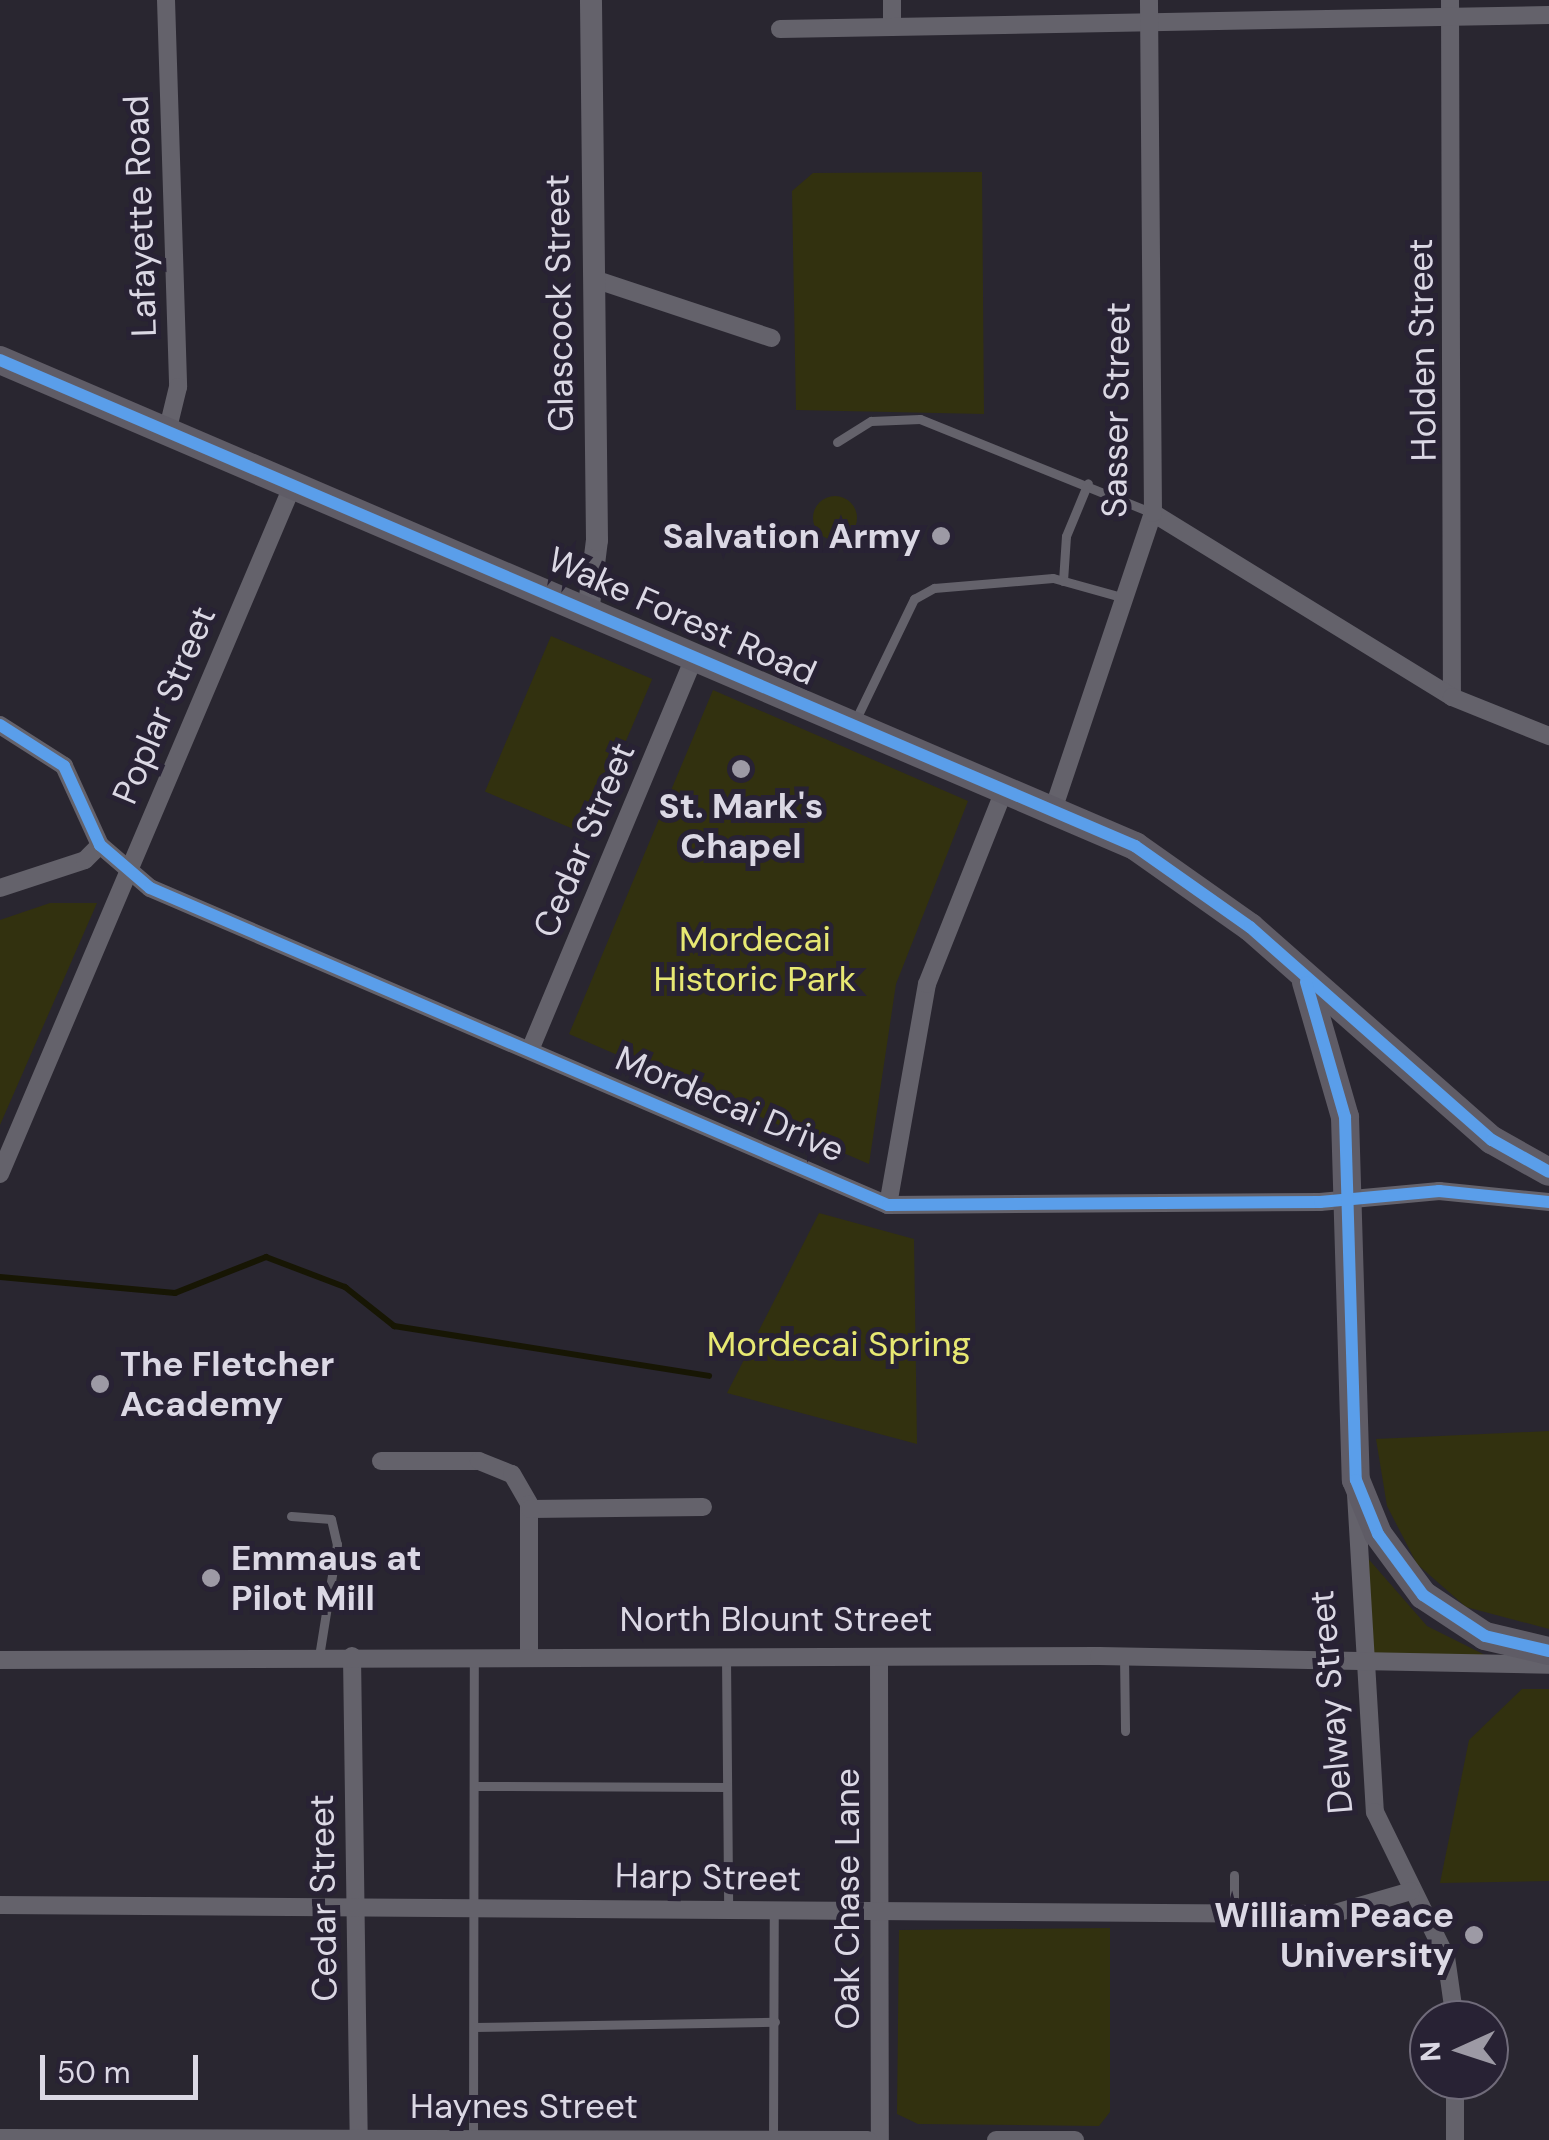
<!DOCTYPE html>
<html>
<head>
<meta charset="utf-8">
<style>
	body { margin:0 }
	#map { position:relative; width:1549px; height:2140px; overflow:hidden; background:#292630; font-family:"DM Sans",sans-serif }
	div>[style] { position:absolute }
	.green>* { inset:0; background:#32310f; transform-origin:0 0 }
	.round { border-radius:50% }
	.stream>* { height:6px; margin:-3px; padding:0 3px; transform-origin:3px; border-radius:3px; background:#171604 }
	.service>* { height:9px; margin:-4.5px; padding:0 4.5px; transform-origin:4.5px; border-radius:4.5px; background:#64626b }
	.minor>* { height:18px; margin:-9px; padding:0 9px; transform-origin:9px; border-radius:9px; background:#64626b }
	.tertiary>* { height:22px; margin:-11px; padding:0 11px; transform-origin:11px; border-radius:11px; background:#64626b }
	.secondary>* { height:28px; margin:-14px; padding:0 14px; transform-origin:14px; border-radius:14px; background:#5f5c66 }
	.cycleway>* { height:12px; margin:-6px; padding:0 6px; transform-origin:6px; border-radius:6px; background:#5a9eea }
	.dots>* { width:28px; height:28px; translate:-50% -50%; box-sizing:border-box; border:5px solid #282234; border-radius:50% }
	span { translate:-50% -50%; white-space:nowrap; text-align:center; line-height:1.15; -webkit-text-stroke:10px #282234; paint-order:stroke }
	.street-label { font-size:35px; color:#dbd8e4 }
	.poi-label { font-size:35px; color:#dbd8e4; font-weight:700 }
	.right { translate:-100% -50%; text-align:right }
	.left { translate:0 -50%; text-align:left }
	.park-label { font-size:35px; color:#e7e872 }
	.north { position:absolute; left:1409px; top:2000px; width:100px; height:100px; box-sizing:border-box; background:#282234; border:2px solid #706b7a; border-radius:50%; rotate:267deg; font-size:28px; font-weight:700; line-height:40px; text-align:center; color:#dbd8e4 }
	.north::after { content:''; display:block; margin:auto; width:35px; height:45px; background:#9d9aa5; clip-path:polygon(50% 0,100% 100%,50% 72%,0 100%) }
	.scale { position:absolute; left:40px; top:2055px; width:158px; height:45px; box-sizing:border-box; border:5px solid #dbd8e4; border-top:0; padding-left:12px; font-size:30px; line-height:35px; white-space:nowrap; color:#dbd8e4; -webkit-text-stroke:8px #282234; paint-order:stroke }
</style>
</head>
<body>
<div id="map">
	<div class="green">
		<div style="clip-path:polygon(982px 172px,984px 414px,796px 410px,792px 191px,813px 173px)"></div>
		<div class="round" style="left:813px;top:496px;width:44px;height:44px"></div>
		<div style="left:551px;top:636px;width:110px;height:169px;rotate:23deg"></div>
		<div style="clip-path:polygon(713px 690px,968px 801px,896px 984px,869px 1164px,569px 1034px)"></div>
		<div style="clip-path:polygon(50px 903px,97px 903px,0 1125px,0 920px)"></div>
		<div style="clip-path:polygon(819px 1213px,914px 1239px,917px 1444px,727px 1393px)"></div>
		<div style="clip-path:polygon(1549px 1431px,1549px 1629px,1466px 1607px,1417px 1564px,1387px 1506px,1376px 1439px)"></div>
		<div style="clip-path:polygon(1365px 1555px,1427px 1626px,1493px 1659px,1371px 1654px)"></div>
		<div style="clip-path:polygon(1522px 1689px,1549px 1689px,1549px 1881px,1440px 1883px,1469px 1740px)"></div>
		<div style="clip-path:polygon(1110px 1928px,1110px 2112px,1099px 2126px,918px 2124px,897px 2114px,899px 1930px)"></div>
	</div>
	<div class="stream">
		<div style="left:0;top:1277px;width:176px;rotate:5.2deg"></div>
		<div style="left:175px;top:1293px;width:98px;rotate:-21.6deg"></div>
		<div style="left:266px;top:1257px;width:85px;rotate:20.8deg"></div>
		<div style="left:345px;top:1287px;width:63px;rotate:38.5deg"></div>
		<div style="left:394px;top:1326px;width:319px;rotate:9deg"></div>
	</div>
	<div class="service">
		<div style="left:837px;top:442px;width:40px;rotate:-32deg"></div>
		<div style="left:871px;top:421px;width:49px;rotate:-2.3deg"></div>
		<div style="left:920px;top:419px;width:251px;rotate:22deg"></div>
		<div style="left:1063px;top:581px;width:45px;rotate:-86.2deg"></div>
		<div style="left:1066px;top:536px;width:57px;rotate:-67.5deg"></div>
		<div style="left:855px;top:721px;width:136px;rotate:-64.2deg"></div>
		<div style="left:914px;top:599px;width:23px;rotate:-29deg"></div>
		<div style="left:934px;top:588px;width:119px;rotate:-4.8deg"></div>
		<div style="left:1053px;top:578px;width:75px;rotate:15.5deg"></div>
		<div style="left:291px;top:1516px;width:40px;rotate:4.3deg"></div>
		<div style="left:331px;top:1519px;width:26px;rotate:77deg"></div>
		<div style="left:337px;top:1544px;width:113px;rotate:99.1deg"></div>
		<div style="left:1124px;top:1656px;width:75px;rotate:89.2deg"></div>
		<div style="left:726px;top:1657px;width:252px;rotate:89.5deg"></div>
		<div style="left:474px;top:1786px;width:253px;rotate:0.2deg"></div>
		<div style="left:1234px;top:1913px;width:38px;rotate:-90deg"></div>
		<div style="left:474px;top:2027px;width:301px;rotate:-1deg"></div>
		<div style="left:473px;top:2140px;width:482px;rotate:-89.9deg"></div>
		<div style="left:773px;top:2140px;width:230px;rotate:-89.8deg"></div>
	</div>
	<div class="minor">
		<div style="left:166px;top:0;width:387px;rotate:88.2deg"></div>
		<div style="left:178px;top:387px;width:42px;rotate:103.7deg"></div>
		<div style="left:892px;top:0;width:27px;rotate:90deg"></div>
		<div style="left:1450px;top:0;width:697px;rotate:89.84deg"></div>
		<div style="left:780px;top:29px;width:769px;rotate:-1.04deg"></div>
		<div style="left:594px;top:279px;width:187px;rotate:18.4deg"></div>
		<div style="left:1153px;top:513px;width:351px;rotate:31.6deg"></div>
		<div style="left:1452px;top:697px;width:105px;rotate:21.9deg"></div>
		<div style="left:0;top:725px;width:76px;rotate:32.6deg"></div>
		<div style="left:64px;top:766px;width:87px;rotate:65.5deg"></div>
		<div style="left:100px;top:845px;width:66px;rotate:40.7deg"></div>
		<div style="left:150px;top:888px;width:803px;rotate:23.25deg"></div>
		<div style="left:888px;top:1205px;width:432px;rotate:-0.4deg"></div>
		<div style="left:1320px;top:1202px;width:120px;rotate:-5.3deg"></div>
		<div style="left:1439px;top:1191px;width:111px;rotate:5.7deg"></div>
		<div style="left:1054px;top:807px;width:310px;rotate:-71.4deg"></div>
		<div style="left:1153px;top:513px;width:513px;rotate:-90.45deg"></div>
		<div style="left:0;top:888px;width:89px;rotate:-18.2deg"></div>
		<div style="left:85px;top:860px;width:21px;rotate:-45deg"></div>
		<div style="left:530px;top:1050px;width:429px;rotate:-67.3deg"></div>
		<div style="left:0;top:1174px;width:752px;rotate:-66.98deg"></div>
		<div style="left:888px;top:1205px;width:224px;rotate:-80deg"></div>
		<div style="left:927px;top:984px;width:211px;rotate:-68.3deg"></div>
		<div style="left:381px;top:1461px;width:98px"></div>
		<div style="left:479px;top:1461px;width:35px;rotate:22deg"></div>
		<div style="left:512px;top:1474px;width:34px;rotate:60deg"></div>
		<div style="left:529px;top:1504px;width:151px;rotate:90deg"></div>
		<div style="left:1356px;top:1494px;width:319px;rotate:86.6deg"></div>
		<div style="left:1375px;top:1812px;width:161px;rotate:63.9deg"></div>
		<div style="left:1446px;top:1957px;width:64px;rotate:81.9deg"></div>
		<div style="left:530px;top:1509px;width:173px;rotate:-0.7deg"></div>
		<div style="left:352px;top:1656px;width:484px;rotate:89.2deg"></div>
		<div style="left:879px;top:1658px;width:482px;rotate:89.9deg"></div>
		<div style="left:0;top:1660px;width:1099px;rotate:-0.21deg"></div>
		<div style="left:1099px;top:1656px;width:450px;rotate:1.1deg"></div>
		<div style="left:0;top:1905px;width:1332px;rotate:0.39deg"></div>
		<div style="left:1332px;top:1914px;width:82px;rotate:-16.2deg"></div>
		<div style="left:1455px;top:2080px;width:60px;rotate:90deg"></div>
		<div style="left:0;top:2138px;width:868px;rotate:0.13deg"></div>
		<div style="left:996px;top:2140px;width:79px"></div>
	</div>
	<div class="tertiary">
		<div style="left:589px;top:605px;width:65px;rotate:-83deg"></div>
		<div style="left:597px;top:540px;width:540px;rotate:-90.64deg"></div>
	</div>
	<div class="secondary">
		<div style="left:0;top:360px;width:1235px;rotate:23.18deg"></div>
		<div style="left:1135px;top:846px;width:141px;rotate:35.2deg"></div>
		<div style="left:1250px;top:927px;width:322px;rotate:41.4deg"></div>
		<div style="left:1492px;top:1140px;width:65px;rotate:29.3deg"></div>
		<div style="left:1306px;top:982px;width:141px;rotate:73.9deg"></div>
		<div style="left:1345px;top:1117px;width:363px;rotate:88.3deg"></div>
		<div style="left:1356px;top:1480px;width:58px;rotate:67.8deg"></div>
		<div style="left:1378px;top:1534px;width:76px;rotate:53.6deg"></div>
		<div style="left:1423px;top:1595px;width:74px;rotate:33.5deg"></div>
		<div style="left:1485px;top:1636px;width:66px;rotate:13.2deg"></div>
	</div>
	<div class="cycleway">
		<div style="left:0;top:360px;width:1235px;rotate:23.18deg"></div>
		<div style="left:1135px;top:846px;width:141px;rotate:35.2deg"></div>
		<div style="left:1250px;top:927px;width:322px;rotate:41.4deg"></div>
		<div style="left:1492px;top:1140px;width:65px;rotate:29.3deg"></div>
		<div style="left:0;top:725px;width:76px;rotate:32.6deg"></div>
		<div style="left:64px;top:766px;width:87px;rotate:65.5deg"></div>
		<div style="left:100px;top:845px;width:66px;rotate:40.7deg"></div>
		<div style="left:150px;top:888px;width:803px;rotate:23.25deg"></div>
		<div style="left:888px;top:1205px;width:432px;rotate:-0.4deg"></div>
		<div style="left:1320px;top:1202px;width:120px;rotate:-5.3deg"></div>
		<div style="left:1439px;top:1191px;width:111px;rotate:5.7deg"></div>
		<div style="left:1306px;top:982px;width:141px;rotate:73.9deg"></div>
		<div style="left:1345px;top:1117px;width:363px;rotate:88.3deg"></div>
		<div style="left:1356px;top:1480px;width:58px;rotate:67.8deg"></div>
		<div style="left:1378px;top:1534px;width:76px;rotate:53.6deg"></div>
		<div style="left:1423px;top:1595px;width:74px;rotate:33.5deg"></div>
		<div style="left:1485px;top:1636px;width:66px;rotate:13.2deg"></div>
	</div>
	<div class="dots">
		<div style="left:941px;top:536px;background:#9d9aa5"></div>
		<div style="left:741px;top:769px;background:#9d9aa5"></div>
		<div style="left:100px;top:1384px;background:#9d9aa5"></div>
		<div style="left:211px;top:1578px;background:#9d9aa5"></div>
		<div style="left:1474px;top:1935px;background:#9d9aa5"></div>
	</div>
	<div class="street-label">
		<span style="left:140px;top:216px;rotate:-92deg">Lafayette Road</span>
		<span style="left:559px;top:303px;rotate:-91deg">Glascock Street</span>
		<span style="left:1422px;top:350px;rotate:-91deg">Holden Street</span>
		<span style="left:1116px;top:410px;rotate:-89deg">Sasser Street</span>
		<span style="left:682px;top:616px;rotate:24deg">Wake Forest Road</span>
		<span style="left:164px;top:705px;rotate:-67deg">Poplar Street</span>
		<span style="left:584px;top:840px;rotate:-67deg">Cedar Street</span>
		<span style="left:730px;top:1104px;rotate:23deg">Mordecai Drive</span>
		<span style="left:776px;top:1619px">North Blount Street</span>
		<span style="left:1331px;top:1702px;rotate:-95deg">Delway Street</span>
		<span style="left:708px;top:1877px;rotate:1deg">Harp Street</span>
		<span style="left:323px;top:1898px;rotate:-91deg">Cedar Street</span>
		<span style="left:847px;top:1899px;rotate:-90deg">Oak Chase Lane</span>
		<span style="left:524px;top:2106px">Haynes Street</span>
	</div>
	<div class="poi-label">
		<span class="right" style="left:921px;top:536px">Salvation Army</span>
		<span style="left:741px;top:826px">St. Mark's<br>Chapel</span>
		<span class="left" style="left:120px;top:1384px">The Fletcher<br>Academy</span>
		<span class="left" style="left:231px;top:1578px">Emmaus at<br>Pilot Mill</span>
		<span class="right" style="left:1454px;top:1935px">William Peace<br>University</span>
	</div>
	<div class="park-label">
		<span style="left:755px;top:959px">Mordecai<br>Historic Park</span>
		<span style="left:839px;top:1344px">Mordecai Spring</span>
	</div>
	<div class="north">N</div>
	<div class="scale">50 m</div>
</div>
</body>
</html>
